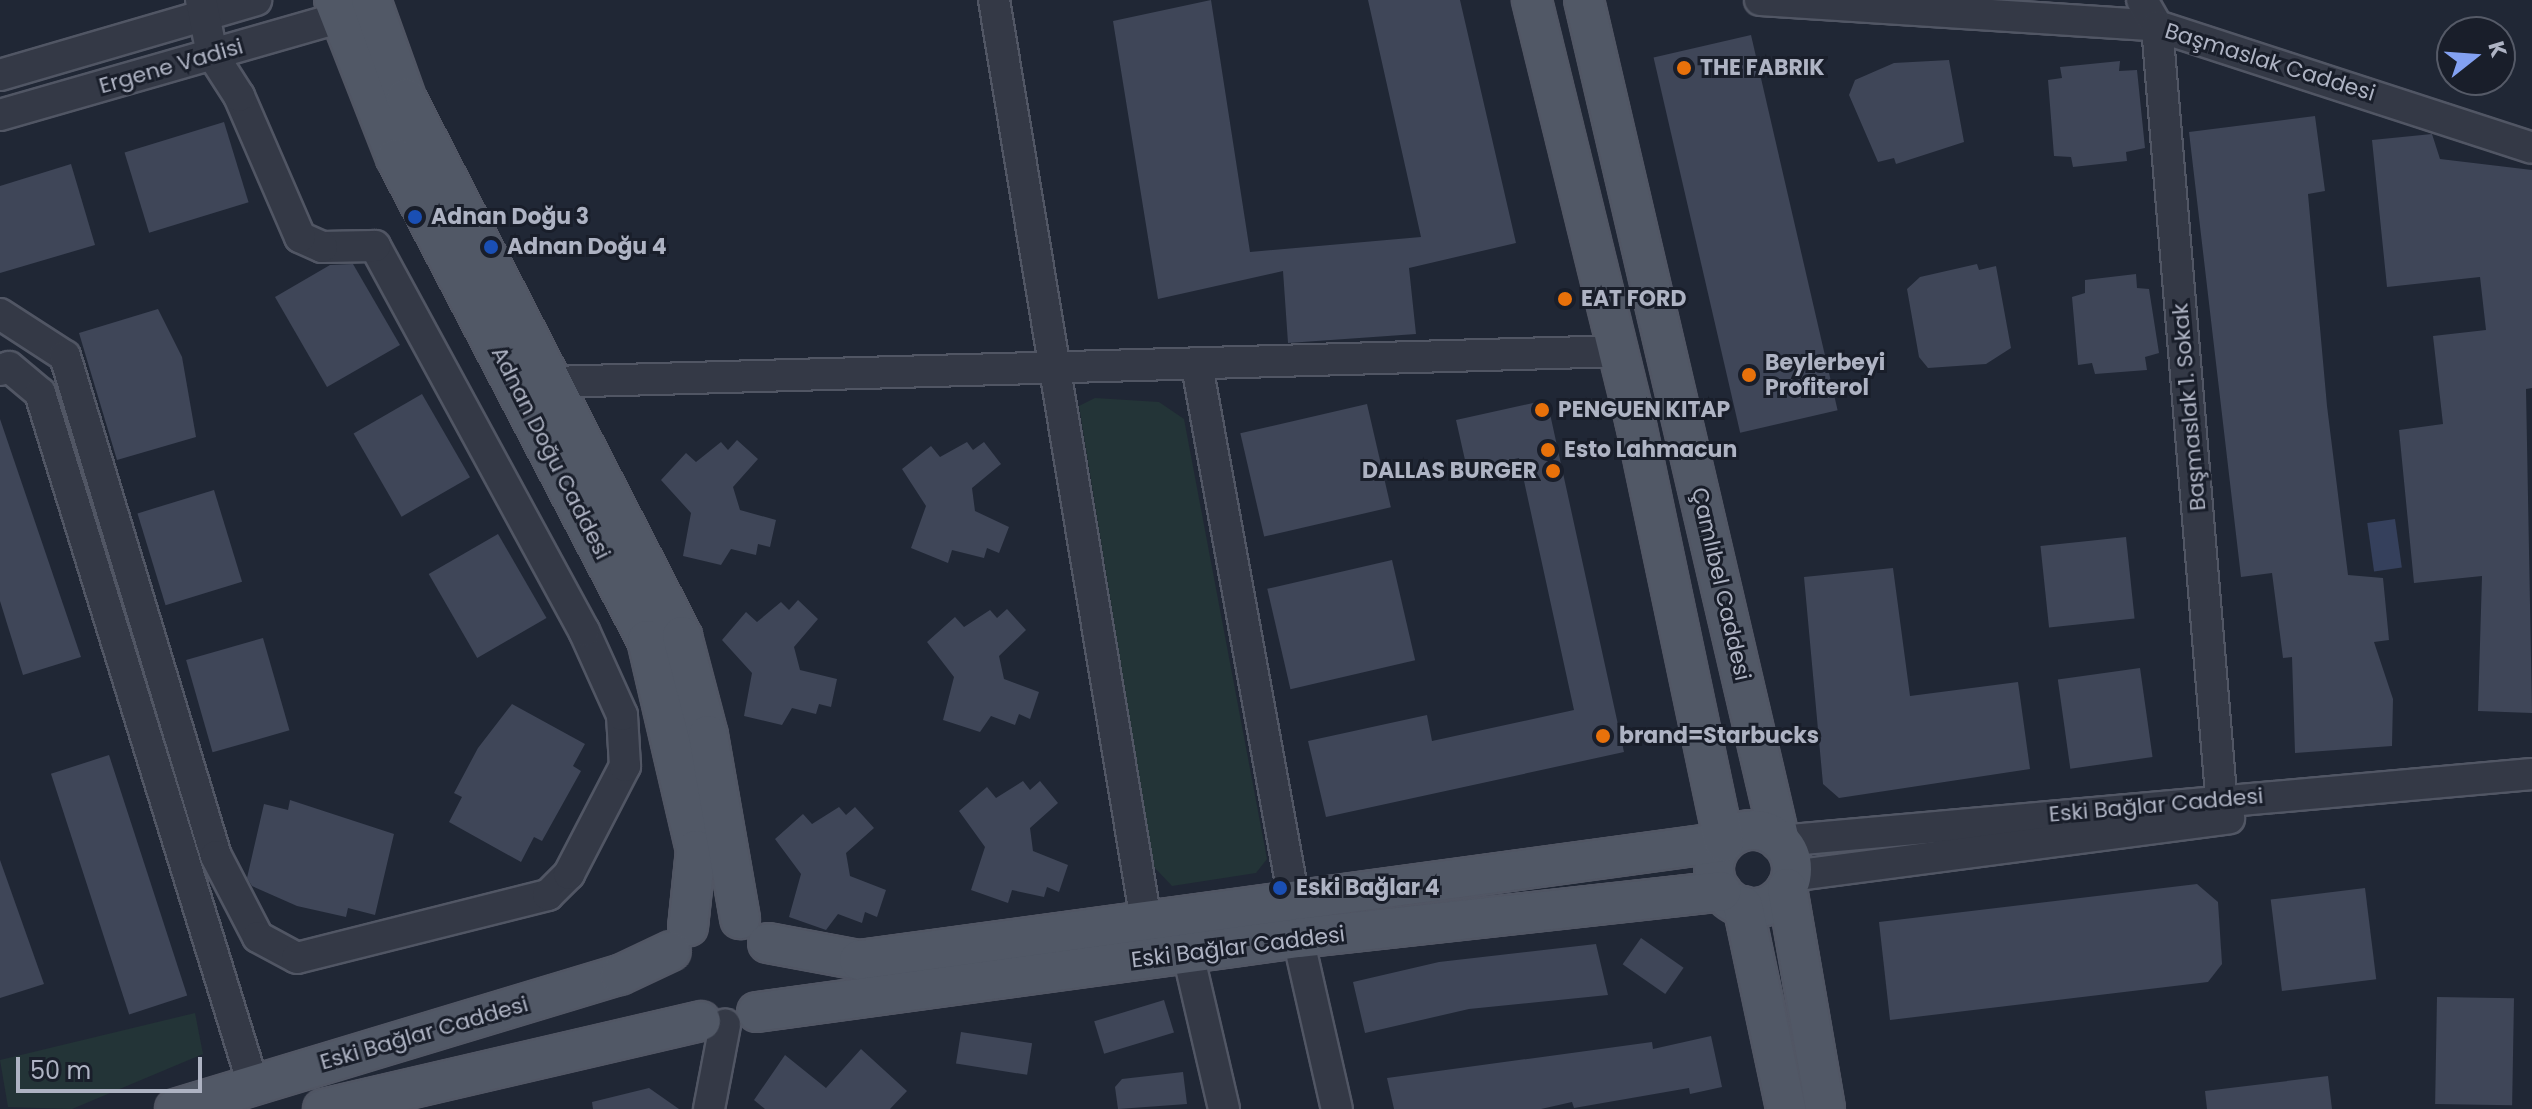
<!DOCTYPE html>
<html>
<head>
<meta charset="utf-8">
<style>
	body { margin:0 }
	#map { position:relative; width:2532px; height:1109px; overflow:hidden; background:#202735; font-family:Poppins,sans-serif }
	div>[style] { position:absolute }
	.green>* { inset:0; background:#233437 }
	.water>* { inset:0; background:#35405c; transform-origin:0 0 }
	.building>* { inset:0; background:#3f4658; transform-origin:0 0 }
	.roads { filter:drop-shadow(2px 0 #515664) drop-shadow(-2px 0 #515664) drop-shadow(0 2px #515664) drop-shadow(0 -2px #515664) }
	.minor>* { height:30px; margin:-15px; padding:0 15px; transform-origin:15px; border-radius:15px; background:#343946 }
	.major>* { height:38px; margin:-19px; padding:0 19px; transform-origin:19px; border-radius:19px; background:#515866 }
	.major>.ring { margin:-19px; padding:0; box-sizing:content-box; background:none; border:38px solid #515866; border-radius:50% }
	.dots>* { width:22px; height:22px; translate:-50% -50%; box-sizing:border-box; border:4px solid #191e2a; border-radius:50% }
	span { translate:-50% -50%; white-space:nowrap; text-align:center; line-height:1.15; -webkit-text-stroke:6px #191e2a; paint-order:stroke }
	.street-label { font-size:22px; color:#aeb3c3 }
	.poi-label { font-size:22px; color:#aeb3c3; font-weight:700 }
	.left { translate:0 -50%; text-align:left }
	.right { translate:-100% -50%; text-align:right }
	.north { position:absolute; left:2436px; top:16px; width:80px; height:80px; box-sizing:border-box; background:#191e2a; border:2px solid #555a67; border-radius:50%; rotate:73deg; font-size:22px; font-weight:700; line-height:32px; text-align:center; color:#aeb3c3 }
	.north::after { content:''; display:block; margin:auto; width:28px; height:36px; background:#83a1f2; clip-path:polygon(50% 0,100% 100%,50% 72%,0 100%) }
	.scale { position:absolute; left:16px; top:1057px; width:186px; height:36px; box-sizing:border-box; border:4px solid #aeb3c3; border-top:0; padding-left:10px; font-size:24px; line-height:28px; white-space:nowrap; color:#aeb3c3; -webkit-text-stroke:6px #191e2a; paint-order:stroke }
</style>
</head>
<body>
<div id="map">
	<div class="green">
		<div style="clip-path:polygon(1095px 398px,1159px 402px,1184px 419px,1267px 859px,1256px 873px,1172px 886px,1154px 867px,1079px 406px)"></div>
		<div style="clip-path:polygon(195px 1013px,203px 1054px,72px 1109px,8px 1107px,0 1060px)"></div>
	</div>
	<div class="water">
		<div style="left:2395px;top:519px;width:49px;height:28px;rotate:82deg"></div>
	</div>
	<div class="building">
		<div style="clip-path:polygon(1211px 0,1250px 252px,1421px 237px,1368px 0,1460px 0,1516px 243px,1409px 268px,1416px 334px,1288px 343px,1283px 271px,1158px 299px,1113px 21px)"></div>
		<div style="left:1751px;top:35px;width:385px;height:100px;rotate:77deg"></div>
		<div style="clip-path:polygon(1949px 60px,1964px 142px,1896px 164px,1894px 158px,1878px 162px,1849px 95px,1855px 80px,1894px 63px)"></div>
		<div style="clip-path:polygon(2120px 61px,2119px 71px,2137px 70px,2145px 148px,2126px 152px,2127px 161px,2073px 167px,2071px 157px,2054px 156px,2048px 80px,2062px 78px,2060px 67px)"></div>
		<div style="clip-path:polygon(2315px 116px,2325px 191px,2308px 194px,2327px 406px,2348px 575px,2383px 578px,2389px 640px,2374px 642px,2393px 699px,2392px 746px,2295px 753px,2292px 657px,2283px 658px,2272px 573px,2241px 577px,2189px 132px)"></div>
		<div style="left:224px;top:122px;width:84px;height:104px;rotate:73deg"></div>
		<div style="clip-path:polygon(2432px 134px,2440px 159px,2532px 170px,2532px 388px,2526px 389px,2532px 713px,2478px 711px,2482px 576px,2414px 583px,2399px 430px,2443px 424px,2433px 336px,2486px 330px,2480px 277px,2387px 287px,2372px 140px)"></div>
		<div style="clip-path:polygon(71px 164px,95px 245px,0 273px,0 186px)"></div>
		<div style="clip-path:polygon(353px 264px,400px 345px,327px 387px,275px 297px,330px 265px)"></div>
		<div style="clip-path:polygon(1977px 264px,1979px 270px,1996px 266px,2011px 348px,1986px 364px,1928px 368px,1919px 357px,1907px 289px,1920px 277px)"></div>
		<div style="clip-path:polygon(2136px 274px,2137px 288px,2149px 289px,2159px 353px,2145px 357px,2147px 370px,2095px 374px,2092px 363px,2078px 365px,2072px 297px,2085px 293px,2085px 280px)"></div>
		<div style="clip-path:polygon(158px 309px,182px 357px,196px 437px,117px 460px,79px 333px)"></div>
		<div style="left:422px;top:394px;width:96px;height:79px;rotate:60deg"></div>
		<div style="clip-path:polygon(1547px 400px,1624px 752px,1326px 817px,1308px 741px,1427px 715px,1432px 741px,1574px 710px,1519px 458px,1467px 469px,1456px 420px)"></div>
		<div style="left:1367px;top:404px;width:106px;height:130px;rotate:77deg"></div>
		<div style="clip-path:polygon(0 419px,81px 657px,23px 675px,0 601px)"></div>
		<div style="clip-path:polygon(737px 440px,758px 459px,733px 487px,740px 510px,776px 520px,770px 547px,758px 544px,756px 555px,731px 549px,721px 565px,683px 556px,691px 513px,661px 480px,686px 453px,696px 462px,721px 442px,728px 450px)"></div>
		<div style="clip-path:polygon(967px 442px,973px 450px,984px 442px,1001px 464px,972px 488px,975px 511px,1009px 527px,999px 553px,987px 548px,984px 558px,952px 550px,948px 563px,911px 548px,926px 506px,902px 469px,931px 446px,940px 457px)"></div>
		<div style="left:214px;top:490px;width:96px;height:80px;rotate:73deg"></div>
		<div style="left:498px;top:534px;width:97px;height:80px;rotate:60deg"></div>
		<div style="left:2126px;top:537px;width:82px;height:86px;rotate:84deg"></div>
		<div style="left:1392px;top:560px;width:103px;height:128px;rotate:77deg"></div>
		<div style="clip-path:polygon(1893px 568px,1910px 696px,2018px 682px,2030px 769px,1839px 798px,1823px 784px,1804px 577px)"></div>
		<div style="clip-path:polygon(798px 600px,818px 619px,794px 647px,800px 670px,837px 679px,831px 707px,819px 704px,816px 714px,792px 708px,782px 725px,744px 716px,752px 673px,722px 640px,746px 612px,757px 622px,781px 602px,789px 610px)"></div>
		<div style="clip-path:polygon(1007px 609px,1026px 630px,999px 656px,1004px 679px,1039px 692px,1030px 719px,1019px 714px,1015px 725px,991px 716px,980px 732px,943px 720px,954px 677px,927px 642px,955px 617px,964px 627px,990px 610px,997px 618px)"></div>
		<div style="left:263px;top:638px;width:96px;height:80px;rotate:74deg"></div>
		<div style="left:2140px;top:668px;width:90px;height:83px;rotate:82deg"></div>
		<div style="clip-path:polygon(512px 704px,585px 744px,573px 766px,581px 771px,542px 841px,534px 837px,521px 862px,449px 822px,462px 797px,454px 793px,478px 748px)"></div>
		<div style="left:109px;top:755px;width:253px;height:61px;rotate:72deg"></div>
		<div style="clip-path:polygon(1023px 781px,1030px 790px,1040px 781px,1058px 803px,1030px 828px,1033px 851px,1068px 865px,1059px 892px,1047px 887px,1044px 897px,1012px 890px,1008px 903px,971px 890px,985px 847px,959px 811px,987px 787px,996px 798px)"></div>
		<div style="clip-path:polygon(290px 800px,394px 834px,375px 915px,348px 908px,346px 917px,297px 906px,252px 886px,247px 878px,264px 804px,288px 810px)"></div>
		<div style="clip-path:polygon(839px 807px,846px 815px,855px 807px,874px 828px,846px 853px,850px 876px,886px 890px,877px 917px,865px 912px,862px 923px,838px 914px,826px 930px,789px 917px,801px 874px,775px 839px,803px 814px,812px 824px)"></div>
		<div style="clip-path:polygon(0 860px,44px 984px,0 998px)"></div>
		<div style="clip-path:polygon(2197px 884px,2218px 902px,2222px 964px,2208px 982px,1890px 1020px,1879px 922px)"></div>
		<div style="left:2365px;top:888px;width:92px;height:95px;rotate:83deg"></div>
		<div style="left:1641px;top:938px;width:52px;height:32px;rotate:35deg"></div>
		<div style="clip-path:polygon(1596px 944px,1608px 995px,1469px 1009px,1365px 1033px,1353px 982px,1439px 962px)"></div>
		<div style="left:2437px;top:997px;width:77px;height:107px;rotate:1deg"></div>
		<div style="left:1164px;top:1000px;width:34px;height:73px;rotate:73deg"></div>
		<div style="left:961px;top:1032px;width:72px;height:32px;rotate:9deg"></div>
		<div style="clip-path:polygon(1711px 1036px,1722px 1087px,1690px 1094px,1689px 1088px,1574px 1108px,1572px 1102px,1541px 1109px,1394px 1109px,1387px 1078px,1652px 1042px,1653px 1049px)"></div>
		<div style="clip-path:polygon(861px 1049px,907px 1091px,890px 1109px,765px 1109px,754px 1100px,785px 1055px,826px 1088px)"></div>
		<div style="clip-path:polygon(1183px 1072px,1187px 1104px,1118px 1109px,1115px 1087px,1122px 1079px)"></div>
		<div style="clip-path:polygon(2328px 1076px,2332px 1109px,2207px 1109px,2205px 1091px)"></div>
		<div style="clip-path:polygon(649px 1088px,679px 1109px,593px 1109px,592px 1102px)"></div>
	</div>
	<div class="roads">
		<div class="minor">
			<div style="left:994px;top:0;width:933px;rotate:80.63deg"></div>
			<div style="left:1760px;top:0;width:398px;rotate:3.7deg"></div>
			<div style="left:2157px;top:26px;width:394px;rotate:18deg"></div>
			<div style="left:2142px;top:0;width:30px;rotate:60deg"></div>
			<div style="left:2157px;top:26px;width:795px;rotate:85.24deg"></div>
			<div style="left:0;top:75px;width:267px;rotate:-16.3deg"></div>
			<div style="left:0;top:115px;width:355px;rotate:-16deg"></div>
			<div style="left:0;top:314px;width:77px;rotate:32.9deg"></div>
			<div style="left:65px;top:356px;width:522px;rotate:73.2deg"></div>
			<div style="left:216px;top:856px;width:91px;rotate:62.6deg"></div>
			<div style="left:258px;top:937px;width:44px;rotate:28.3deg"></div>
			<div style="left:297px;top:958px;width:259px;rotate:-14.1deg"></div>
			<div style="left:548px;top:895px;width:30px;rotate:-45deg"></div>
			<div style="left:569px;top:874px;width:122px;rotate:-62.6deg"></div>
			<div style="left:625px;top:766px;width:51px;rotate:-93.4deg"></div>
			<div style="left:622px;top:715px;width:92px;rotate:-114.3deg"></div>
			<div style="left:584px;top:631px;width:438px;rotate:-118.5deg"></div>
			<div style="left:375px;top:246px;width:53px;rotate:178.9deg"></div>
			<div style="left:322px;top:247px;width:24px;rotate:-156deg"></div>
			<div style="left:300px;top:237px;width:154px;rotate:-113.4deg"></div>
			<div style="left:239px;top:96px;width:50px;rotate:-122.7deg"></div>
			<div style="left:212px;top:54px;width:55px;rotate:-101.5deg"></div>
			<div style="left:1197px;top:366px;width:543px;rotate:79.7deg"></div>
			<div style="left:0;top:370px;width:9px;rotate:-18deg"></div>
			<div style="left:9px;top:367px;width:40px;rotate:40deg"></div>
			<div style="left:40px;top:393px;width:720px;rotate:72.87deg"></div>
			<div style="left:552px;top:382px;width:1067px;rotate:-1.66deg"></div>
			<div style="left:1780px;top:841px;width:755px;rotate:-5.09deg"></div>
			<div style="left:1791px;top:876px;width:442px;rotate:-7.5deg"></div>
			<div style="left:1298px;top:938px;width:175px;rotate:77.2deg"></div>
			<div style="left:1188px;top:954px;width:159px;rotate:76.9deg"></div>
			<div style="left:709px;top:1109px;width:86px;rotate:-79.2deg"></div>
		</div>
		<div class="major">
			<div style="left:334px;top:0;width:170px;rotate:68.6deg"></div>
			<div style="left:396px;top:158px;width:543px;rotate:62.49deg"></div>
			<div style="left:647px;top:640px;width:216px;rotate:76.9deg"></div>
			<div style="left:696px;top:850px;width:77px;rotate:95.9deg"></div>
			<div style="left:371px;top:0;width:104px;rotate:70.3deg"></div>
			<div style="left:406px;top:98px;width:605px;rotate:62.84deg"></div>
			<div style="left:682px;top:636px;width:102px;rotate:75.3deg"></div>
			<div style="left:708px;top:735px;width:187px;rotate:80.1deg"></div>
			<div style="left:1584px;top:0;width:864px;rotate:76.88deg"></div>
			<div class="ring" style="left:1714px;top:830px;width:40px;height:40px"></div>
			<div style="left:1787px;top:888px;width:224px;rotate:80.2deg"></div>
			<div style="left:1743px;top:906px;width:208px;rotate:78deg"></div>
			<div style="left:768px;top:943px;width:93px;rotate:10.6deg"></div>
			<div style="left:859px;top:960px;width:873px;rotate:-7.77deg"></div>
			<div style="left:1724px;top:842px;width:431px;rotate:-101.9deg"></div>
			<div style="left:1635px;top:420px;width:432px;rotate:-103.8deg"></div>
			<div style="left:757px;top:1012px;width:546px;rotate:-7.79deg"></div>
			<div style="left:1298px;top:938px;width:426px;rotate:-6.3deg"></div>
			<div style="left:175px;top:1109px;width:465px;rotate:-16.8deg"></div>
			<div style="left:620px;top:975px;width:56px;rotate:-25.2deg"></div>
			<div style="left:323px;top:1109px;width:388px;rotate:-13.1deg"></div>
		</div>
	</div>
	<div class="dots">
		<div style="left:1684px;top:68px;background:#e8710a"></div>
		<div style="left:415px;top:217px;background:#1a4fb4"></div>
		<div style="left:491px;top:247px;background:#1a4fb4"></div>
		<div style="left:1565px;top:299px;background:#e8710a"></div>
		<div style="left:1749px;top:375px;background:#e8710a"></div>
		<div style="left:1542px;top:410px;background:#e8710a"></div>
		<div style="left:1548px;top:450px;background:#e8710a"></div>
		<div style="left:1553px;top:471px;background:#e8710a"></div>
		<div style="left:1603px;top:736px;background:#e8710a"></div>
		<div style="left:1280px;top:888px;background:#1a4fb4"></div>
	</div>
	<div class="street-label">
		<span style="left:2270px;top:62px;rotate:17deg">Başmaslak Caddesi</span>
		<span style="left:171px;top:66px;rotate:-16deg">Ergene Vadisi</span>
		<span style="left:2189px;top:407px;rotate:-95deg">Başmaslak 1. Sokak</span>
		<span style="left:551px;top:453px;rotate:63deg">Adnan Doğu Caddesi</span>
		<span style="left:1721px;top:584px;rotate:77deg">Çamlıbel Caddesi</span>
		<span style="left:2156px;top:805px;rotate:-5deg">Eski Bağlar Caddesi</span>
		<span style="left:1238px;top:947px;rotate:-7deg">Eski Bağlar Caddesi</span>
		<span style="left:424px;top:1033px;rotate:-16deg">Eski Bağlar Caddesi</span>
	</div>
	<div class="poi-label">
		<span class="left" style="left:1700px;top:68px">THE FABRIK</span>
		<span class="left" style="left:431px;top:217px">Adnan Doğu 3</span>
		<span class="left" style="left:507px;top:247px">Adnan Doğu 4</span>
		<span class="left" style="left:1581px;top:299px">EAT FORD</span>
		<span class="left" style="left:1765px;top:375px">Beylerbeyi<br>Profiterol</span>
		<span class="left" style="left:1558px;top:410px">PENGUEN KITAP</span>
		<span class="left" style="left:1564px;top:450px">Esto Lahmacun</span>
		<span class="right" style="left:1537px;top:471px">DALLAS BURGER</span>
		<span class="left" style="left:1619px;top:736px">brand=Starbucks</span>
		<span class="left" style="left:1296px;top:888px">Eski Bağlar 4</span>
	</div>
	<div class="north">K</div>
	<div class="scale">50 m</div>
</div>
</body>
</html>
